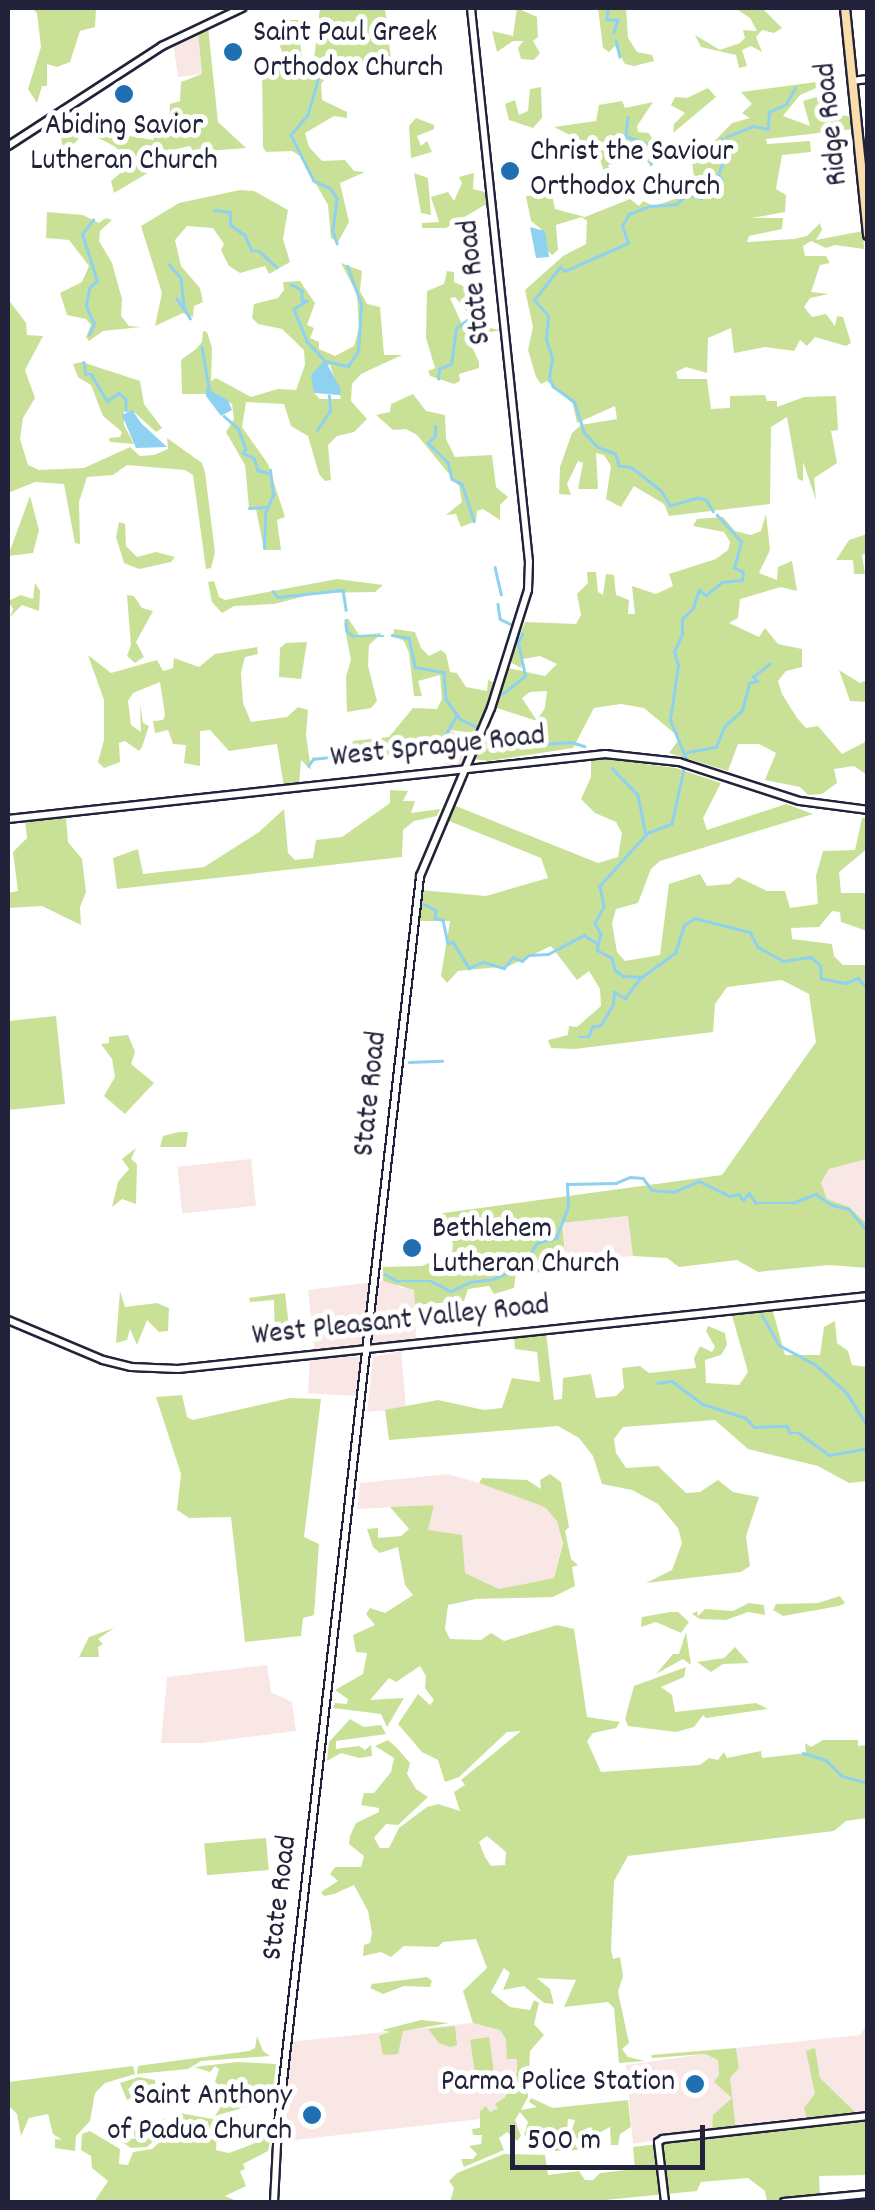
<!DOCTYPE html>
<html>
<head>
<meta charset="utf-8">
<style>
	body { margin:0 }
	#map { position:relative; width:875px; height:2210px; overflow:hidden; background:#fff; font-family:Dekko,sans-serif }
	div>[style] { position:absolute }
	.built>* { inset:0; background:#f9e7e5; transform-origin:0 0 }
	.green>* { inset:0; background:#c9e197; transform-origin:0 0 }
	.water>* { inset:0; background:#8fd1f0 }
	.stream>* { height:2.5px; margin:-1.25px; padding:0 1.25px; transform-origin:1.25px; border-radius:1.25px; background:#8fd1f0 }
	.roads { filter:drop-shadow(2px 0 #22223b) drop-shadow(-2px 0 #22223b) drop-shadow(0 2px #22223b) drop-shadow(0 -2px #22223b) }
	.secondary>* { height:6px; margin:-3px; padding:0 3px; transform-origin:3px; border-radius:3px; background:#fff }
	.primary>* { height:8px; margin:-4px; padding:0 4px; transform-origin:4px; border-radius:4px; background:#faddab }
	.dots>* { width:28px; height:28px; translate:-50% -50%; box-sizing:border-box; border:5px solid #fff; border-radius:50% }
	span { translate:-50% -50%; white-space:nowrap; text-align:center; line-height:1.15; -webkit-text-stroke:10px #fff; paint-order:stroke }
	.poi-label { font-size:30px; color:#22223b }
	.left { translate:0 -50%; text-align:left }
	.right { translate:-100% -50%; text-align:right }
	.street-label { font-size:30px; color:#22223b }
	.frame { position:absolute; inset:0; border:10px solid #22223b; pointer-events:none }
	.scale { position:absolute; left:510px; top:2125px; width:195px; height:45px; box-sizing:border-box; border:5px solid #22223b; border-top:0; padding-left:12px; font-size:30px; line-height:35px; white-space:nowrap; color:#22223b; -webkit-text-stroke:8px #fff; paint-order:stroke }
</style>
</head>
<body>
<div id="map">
	<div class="built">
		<div style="clip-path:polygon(198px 32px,202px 74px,178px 77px,173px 43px)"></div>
		<div style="clip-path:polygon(450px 730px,474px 741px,462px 766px,446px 769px,443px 744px)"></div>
		<div style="left:251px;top:1159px;width:47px;height:74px;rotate:84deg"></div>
		<div style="clip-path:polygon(867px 1159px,867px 1224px,849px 1207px,827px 1199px,821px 1183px,829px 1169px)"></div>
		<div style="left:629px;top:1216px;width:40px;height:67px;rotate:84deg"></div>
		<div style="clip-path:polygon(391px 1280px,399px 1287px,415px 1290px,416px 1342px,315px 1353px,308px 1290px)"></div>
		<div style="clip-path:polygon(401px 1351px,406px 1408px,367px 1412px,373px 1357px)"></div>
		<div style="left:360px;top:1357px;width:39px;height:50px;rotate:93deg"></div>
		<div style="clip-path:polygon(448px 1474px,553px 1505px,565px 1531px,554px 1578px,499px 1589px,465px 1573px,427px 1530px,434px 1505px,357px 1509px,360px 1483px)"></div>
		<div style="clip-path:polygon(267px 1665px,271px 1692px,292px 1702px,296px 1731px,201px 1743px,161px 1743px,167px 1677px)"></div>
		<div style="clip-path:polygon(473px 2023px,500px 2029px,517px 2058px,517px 2072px,498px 2108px,490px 2112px,486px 2107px,480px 2119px,277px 2142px,288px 2042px)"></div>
		<div style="clip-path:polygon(867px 2024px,867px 2111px,736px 2125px,732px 2099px,712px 2131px,633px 2144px,626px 2065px,705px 2054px,718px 2060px,719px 2075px,731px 2097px,730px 2077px,739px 2067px,736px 2048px,860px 2035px)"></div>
	</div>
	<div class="green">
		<div style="clip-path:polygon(31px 8px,96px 8px,95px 27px,80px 31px,70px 62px,57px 67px,47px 64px,47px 86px,42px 86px,37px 103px,28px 89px,41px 47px,37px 13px)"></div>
		<div style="clip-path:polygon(320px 8px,385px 8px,391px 59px,331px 71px,321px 84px,322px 100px,347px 112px,347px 118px,334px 116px,305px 133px,309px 147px,322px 161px,345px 160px,354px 171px,365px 172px,340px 183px,349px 222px,338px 242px,331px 238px,328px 205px,300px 156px,292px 151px,266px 152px,263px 147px,262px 66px,286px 63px,279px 43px,281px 22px,291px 20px,298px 20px,302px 61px,314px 59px)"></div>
		<div style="clip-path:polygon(517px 8px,537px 17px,538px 37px,533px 41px,540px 53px,534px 60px,521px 59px,518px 48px,523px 41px,513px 41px,497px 52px,492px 31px,513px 36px)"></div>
		<div style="clip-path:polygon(598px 8px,626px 8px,628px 38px,637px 52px,652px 55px,654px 61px,634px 66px,625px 64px,615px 46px,609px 52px,603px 48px)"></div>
		<div style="clip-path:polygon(735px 8px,762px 8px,782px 28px,774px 33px,762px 30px,756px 37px,762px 52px,751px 46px,742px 50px,747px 66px,739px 68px,736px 55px,701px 47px,695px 35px,720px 50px,740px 43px,745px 38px,743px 30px,757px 31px,750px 18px)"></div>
		<div style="clip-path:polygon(208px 27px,218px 122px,246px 148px,194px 152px,190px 146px,155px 154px,156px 168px,114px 193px,111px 181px,129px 166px,129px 158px,114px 146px,85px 131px,63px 157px,61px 134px,102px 116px,110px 133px,154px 140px,149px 128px,160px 133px,169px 126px,170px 104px,180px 101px,181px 82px,202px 74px,198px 32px)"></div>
		<div style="clip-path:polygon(824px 81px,828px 83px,800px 95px,783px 116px,810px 126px,803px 101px,823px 95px,831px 113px,852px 117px,854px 129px,766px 139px,767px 144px,810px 141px,811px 152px,782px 155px,776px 189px,786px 195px,785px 212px,752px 218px,783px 218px,782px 229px,749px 236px,747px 242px,794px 239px,807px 236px,820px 223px,822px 230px,816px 240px,863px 231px,864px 249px,835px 245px,826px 248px,811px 241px,803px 246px,805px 256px,826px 256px,830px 263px,820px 265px,811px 292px,829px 294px,810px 298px,804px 307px,812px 317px,826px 314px,835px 326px,837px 316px,843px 317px,851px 343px,846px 346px,815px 337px,807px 346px,800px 340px,794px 351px,765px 347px,734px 353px,731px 328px,708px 338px,707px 373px,686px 367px,676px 372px,678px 379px,707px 379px,711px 409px,730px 408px,730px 396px,765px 395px,767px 401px,777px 401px,777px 407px,804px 397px,836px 396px,838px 430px,831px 431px,837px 463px,814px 478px,816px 500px,803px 462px,803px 481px,798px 479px,787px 417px,771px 427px,770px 504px,669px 516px,664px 504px,634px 486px,621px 507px,606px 499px,611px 466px,604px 455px,596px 453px,598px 489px,578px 489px,583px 463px,578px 461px,567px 484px,571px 495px,559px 494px,560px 467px,572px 433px,581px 425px,617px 419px,615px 406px,577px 423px,573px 404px,547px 381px,541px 384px,536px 377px,528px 350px,533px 327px,525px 290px,563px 256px,586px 244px,587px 221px,582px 217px,556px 225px,558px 250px,552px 255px,545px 248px,541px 229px,531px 221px,526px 196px,552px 195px,555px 209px,585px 217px,630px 199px,639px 206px,643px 201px,654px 206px,681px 197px,694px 177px,691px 153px,707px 149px,732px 123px,750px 118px,742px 113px,752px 104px,741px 92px)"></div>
		<div style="clip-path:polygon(541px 87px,542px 118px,533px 128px,509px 120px,505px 104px,515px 100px,519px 115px,528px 111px,530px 89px)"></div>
		<div style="clip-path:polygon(708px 88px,716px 97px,673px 133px,674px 124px,685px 113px,671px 105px,675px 97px,687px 98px)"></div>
		<div style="clip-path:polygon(622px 101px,625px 108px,653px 102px,637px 126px,638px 132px,649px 133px,663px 157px,651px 165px,647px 162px,650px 154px,641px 141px,632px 144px,630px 159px,629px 146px,613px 146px,617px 163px,608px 165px,613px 179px,607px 180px,596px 148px,554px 127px,596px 121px,599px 105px)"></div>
		<div style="clip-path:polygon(416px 118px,434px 125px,434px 129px,417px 136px,421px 146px,427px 141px,432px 152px,411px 158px,409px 126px)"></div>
		<div style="clip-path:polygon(414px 173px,428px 178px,431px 215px,421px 213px)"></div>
		<div style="clip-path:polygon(474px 173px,473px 189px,485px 192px,488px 203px,446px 228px,422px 228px,422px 223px,439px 222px,431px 197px,448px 192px,454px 201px,462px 183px,459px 177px)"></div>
		<div style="clip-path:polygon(240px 190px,254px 191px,288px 210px,283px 239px,290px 262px,269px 274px,265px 266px,240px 273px,229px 266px,221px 250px,224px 244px,213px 228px,187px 226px,175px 240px,181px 266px,200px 288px,203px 302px,194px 306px,193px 317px,183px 313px,155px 326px,162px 293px,141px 226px,179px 203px)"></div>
		<div style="clip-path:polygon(47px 212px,83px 215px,99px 223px,106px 218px,112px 220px,100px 231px,99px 241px,112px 263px,122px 299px,121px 316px,129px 326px,141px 327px,103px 331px,89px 341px,86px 337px,91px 325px,86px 319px,67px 315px,60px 293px,82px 282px,89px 266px,69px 240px,46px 238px)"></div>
		<div style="clip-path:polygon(evenodd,341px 263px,362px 271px,360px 291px,367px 304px,380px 307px,384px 355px,402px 355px,361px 374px,352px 384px,351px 401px,367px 419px,354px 432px,337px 436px,328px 445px,331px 480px,325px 481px,319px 474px,308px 436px,291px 426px,284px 404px,246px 402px,242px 427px,268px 464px,285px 517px,277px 520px,281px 550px,264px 550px,256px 509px,249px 507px,245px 465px,226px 432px,234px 419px,232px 404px,217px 394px,182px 394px,181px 360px,196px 349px,202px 342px,203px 331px,207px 332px,212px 348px,211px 381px,216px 378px,251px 397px,278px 389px,296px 390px,305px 365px,304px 350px,282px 329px,258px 324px,252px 318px,254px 304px,278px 298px,284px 290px,283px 282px,300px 281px,315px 303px,307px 325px,314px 328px,310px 338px,319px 342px,319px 349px,335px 356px,354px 346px,359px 328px,357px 294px,341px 263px,330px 365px,341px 399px,320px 399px,314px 393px,318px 368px,330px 365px)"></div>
		<div style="clip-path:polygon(447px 271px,454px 272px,454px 282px,474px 291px,485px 327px,500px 330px,477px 335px,473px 319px,455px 297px,450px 298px,479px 362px,479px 368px,459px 374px,460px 381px,454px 384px,430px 376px,428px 371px,435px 368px,426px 338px,427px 291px,444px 284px)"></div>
		<div style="clip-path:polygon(8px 299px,26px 323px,27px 335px,43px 336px,25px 370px,35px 398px,23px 418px,20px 439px,28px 465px,39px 470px,84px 468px,130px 447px,140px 456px,154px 455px,168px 449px,167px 438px,202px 463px,205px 472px,215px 553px,211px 568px,206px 569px,193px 475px,185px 470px,127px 465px,113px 475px,87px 477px,79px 502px,80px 544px,75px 543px,64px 484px,35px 482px,8px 493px)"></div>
		<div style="clip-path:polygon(82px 362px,140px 381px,144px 404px,162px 428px,156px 432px,135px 413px,124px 411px,124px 425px,134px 444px,110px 442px,109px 438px,120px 437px,122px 432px,103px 416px,91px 385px,78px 377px,73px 364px)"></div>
		<div style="clip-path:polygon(413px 394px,426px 411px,445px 415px,446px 439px,455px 457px,492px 455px,496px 487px,508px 497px,500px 505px,500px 520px,483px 509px,477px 511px,476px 521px,461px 527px,456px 514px,446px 515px,462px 502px,459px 486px,417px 435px,406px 429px,393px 430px,376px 415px,390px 412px,391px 404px)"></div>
		<div style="clip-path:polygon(30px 496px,39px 530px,33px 553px,8px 556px)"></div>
		<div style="clip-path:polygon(766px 514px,770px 550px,759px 573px,777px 580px,778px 567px,792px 561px,797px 591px,781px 587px,740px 599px,738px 618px,729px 623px,759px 637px,765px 628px,778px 644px,802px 649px,802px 667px,786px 671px,778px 681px,782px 694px,797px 718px,806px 728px,818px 726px,842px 754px,867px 741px,867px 775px,854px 766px,834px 769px,837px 783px,822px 794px,808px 795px,800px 787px,765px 780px,776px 753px,759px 744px,738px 744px,728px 771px,669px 753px,680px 738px,644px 708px,621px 704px,594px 708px,573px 748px,488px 761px,473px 759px,494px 727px,510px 739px,526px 727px,544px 735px,547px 730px,539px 717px,545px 708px,547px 691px,530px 692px,522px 698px,537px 721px,497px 708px,508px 668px,545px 676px,557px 664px,540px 656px,523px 659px,521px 668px,510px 662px,525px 622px,576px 624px,581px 615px,577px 594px,588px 583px,587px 572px,596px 572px,598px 592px,603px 595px,606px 574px,614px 575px,616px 595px,629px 600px,628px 614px,635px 614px,632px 586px,656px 594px,673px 586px,669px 574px,716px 559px,728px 550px,730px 542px,724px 532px,693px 526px,697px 519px,723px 517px,735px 531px,751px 535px,761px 531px)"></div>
		<div style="clip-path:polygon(119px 522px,125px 524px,126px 546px,137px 557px,156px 552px,175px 557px,171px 562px,139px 569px,124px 563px,116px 537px)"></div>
		<div style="clip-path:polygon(867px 534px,867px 553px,862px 555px,865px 574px,854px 574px,853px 560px,836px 560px,849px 540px)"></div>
		<div style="clip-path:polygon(337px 579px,383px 585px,375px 592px,317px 593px,274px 604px,234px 606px,222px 613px,212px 602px,208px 582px,214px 581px,219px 597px,225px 600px)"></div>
		<div style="clip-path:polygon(35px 583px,40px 591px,39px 611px,22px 605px,10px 617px,13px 609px,8px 601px,21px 595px,33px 599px)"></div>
		<div style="clip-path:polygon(127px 595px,134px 596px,142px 608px,153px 611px,136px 642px,144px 657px,135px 663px,127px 656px,131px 645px)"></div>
		<div style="clip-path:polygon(348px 618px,359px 635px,382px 633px,369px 645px,368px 666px,377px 701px,371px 708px,347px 712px,346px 677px,351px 660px,344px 624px)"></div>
		<div style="clip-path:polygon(394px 629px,415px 632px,421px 648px,429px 656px,441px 650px,446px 654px,450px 672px,457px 673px,466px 687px,487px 691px,488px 680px,497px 684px,476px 729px,472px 733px,451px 730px,444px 749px,345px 761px,340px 756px,350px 753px,353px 741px,389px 737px,413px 708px,437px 709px,442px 699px,440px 675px,418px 681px,422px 696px,414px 696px,409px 653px,404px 641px,393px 636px)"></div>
		<div style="clip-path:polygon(307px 642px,301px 679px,279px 677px,280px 648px,286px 643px)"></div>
		<div style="clip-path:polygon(257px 647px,258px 654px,245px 657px,241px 673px,243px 703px,251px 722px,287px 717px,298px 707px,308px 710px,306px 735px,311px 770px,301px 760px,299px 786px,284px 787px,277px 744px,229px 751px,210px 730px,200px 731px,200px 766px,184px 763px,186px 745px,173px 744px,168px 730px,155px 733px,153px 721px,163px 720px,165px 715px,160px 682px,133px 693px,128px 701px,131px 725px,141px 732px,140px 704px,143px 723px,149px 726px,142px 747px,139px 751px,125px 741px,119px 743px,120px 762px,104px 768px,98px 762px,104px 740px,104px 700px,88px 655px,111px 673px,157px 660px,163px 671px,173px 668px,174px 658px,199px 667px,215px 654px)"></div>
		<div style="clip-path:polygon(839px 670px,860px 683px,867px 680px,867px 702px,850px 701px)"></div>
		<div style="clip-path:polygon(591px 757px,676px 768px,721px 783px,703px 818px,707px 830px,786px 804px,813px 814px,660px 861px,651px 869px,638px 903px,616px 909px,612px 923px,617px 952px,625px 961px,660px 955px,669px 884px,700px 874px,707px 886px,730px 884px,738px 877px,767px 891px,785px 891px,790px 908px,818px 904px,816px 876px,823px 851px,855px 850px,862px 818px,867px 818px,867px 849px,839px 872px,841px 893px,867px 893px,867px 931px,841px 922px,840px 912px,832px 911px,819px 927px,791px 928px,792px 939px,832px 944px,834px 956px,843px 965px,867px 965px,867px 1159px,829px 1169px,821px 1183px,827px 1199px,849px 1207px,867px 1224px,867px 1268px,829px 1265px,758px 1272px,737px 1260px,679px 1267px,667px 1258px,633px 1256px,628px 1216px,562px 1223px,566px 1262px,606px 1259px,586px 1271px,516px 1273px,514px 1288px,494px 1294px,489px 1286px,468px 1289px,464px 1301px,415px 1305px,414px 1290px,383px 1281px,383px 1267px,422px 1266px,452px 1253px,453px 1243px,438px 1225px,436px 1214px,722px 1175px,816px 1042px,809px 994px,782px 980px,727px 987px,715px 1004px,713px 1032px,575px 1049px,551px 1048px,548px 1040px,568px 1035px,569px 1026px,577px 1027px,601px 1006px,600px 989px,589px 971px,577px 980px,551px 946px,509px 966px,458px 971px,447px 983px,441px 976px,450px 921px,417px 921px,420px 890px,486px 896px,548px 878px,541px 858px,444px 819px,451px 804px,598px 863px,618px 857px,622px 833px,616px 822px,595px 813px,581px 799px,591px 777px)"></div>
		<div style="clip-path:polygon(390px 790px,408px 791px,403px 801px,415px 801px,411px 813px,440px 809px,437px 816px,414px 821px,403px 830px,402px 857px,117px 889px,113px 858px,138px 849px,143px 874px,204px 867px,259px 832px,284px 809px,288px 853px,295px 860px,313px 858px,316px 840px,342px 837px,390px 803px)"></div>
		<div style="clip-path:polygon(66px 817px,68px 842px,82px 859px,86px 892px,80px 907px,81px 925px,42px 906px,8px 908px,8px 893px,18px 891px,13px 852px,27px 838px,25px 821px)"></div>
		<div style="clip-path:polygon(56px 1016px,65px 1104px,8px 1110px,8px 1021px)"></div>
		<div style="clip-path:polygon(128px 1035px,135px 1052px,131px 1064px,154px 1083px,125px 1114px,104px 1096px,115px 1077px,112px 1059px,101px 1044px,109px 1043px,109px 1037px)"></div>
		<div style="clip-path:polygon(179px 1132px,188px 1132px,186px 1147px,160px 1147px,163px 1136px)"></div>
		<div style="clip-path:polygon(136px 1148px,131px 1159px,137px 1164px,136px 1204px,122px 1199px,112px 1207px,118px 1182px,129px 1169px,122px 1159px)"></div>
		<div style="clip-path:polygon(120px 1291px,125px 1307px,157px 1303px,169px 1308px,168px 1331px,159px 1332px,147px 1320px,137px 1345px,130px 1329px,127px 1340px,116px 1343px)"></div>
		<div style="clip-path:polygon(285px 1293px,290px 1335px,275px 1345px,274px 1300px,250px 1302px,249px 1298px)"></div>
		<div style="clip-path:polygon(772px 1308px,785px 1355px,820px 1355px,824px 1327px,835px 1321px,837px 1343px,848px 1351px,852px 1365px,867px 1367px,867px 1481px,849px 1483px,818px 1466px,748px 1449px,715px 1420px,623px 1427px,614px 1439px,616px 1453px,626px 1468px,658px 1466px,686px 1493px,700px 1492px,718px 1480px,733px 1492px,759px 1497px,746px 1536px,750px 1566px,741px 1572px,646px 1583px,672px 1570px,682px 1543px,678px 1528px,658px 1504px,632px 1490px,602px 1484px,593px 1456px,579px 1438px,558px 1426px,389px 1440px,385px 1410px,438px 1400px,484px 1410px,502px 1408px,512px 1378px,540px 1382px,537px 1352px,515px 1349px,514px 1336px,546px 1333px,554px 1400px,562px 1399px,563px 1378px,591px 1374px,596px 1398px,616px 1396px,624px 1388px,622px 1368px,640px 1366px,649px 1373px,696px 1368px,694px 1358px,700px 1346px,712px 1352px,715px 1347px,706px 1331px,708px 1326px,725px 1333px,727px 1345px,721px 1355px,705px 1360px,706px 1383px,739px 1385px,748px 1372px,731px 1312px)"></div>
		<div style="clip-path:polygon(182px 1395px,187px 1417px,193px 1420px,290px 1398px,321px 1399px,304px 1537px,319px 1544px,314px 1615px,303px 1618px,301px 1636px,245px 1642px,231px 1517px,189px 1518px,177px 1510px,181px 1474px,156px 1397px)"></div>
		<div style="clip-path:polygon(evenodd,550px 1474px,561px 1482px,569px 1527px,565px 1531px,571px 1559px,578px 1565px,572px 1567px,575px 1586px,553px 1597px,476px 1599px,448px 1605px,445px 1629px,450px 1639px,481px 1640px,491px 1633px,504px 1641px,557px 1625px,574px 1629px,587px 1717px,620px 1722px,616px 1728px,593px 1733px,587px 1741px,601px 1772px,700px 1765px,709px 1758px,718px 1760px,724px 1752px,727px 1758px,761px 1751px,762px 1758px,806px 1753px,805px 1743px,811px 1747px,823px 1740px,858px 1740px,858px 1746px,867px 1745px,867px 1818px,846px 1821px,834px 1831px,628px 1856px,614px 1881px,611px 1949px,613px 1959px,620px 1957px,623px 1976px,618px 1992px,629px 2043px,622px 2049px,628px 2057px,645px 2061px,619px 2063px,614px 2008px,608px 2002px,564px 2007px,576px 1980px,537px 1978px,550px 1989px,554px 2004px,544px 2003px,524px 1986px,503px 1990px,510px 1973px,504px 1968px,491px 1992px,510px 2007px,530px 2010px,534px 2000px,539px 2003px,534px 2024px,544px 2035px,530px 2051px,528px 2097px,521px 2110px,537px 2107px,529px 2102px,531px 2098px,553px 2108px,628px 2100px,631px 2127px,620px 2134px,618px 2145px,611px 2145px,610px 2127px,595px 2135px,591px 2127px,583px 2130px,581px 2145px,572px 2130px,575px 2120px,568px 2119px,567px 2131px,558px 2137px,558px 2143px,575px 2144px,578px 2150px,555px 2151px,541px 2136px,548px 2137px,546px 2129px,535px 2126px,534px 2138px,524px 2135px,528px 2122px,520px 2112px,515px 2120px,521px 2136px,517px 2141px,507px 2132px,499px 2138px,504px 2150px,464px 2167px,461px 2159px,473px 2159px,477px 2154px,469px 2146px,481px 2144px,482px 2135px,473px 2135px,472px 2129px,480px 2128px,480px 2111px,486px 2106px,490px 2112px,498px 2108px,495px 2104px,504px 2098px,517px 2072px,517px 2059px,507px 2059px,506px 2039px,500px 2030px,473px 2023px,463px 1991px,487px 1968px,476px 1939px,443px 1942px,438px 1947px,404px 1946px,391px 1957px,381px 1952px,363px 1956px,364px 1945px,370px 1943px,372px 1933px,368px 1911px,354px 1885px,334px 1894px,324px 1896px,321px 1892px,338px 1881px,330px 1874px,335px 1867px,361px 1867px,364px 1856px,349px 1844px,350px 1836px,356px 1823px,379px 1812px,379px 1808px,361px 1805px,364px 1793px,374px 1793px,391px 1772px,394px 1758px,375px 1746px,388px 1740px,396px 1747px,410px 1763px,407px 1774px,416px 1789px,428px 1797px,398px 1825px,386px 1824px,374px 1838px,380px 1848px,389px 1848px,399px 1828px,427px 1807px,438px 1804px,460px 1811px,454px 1792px,465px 1785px,461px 1780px,521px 1731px,507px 1732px,459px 1777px,445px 1782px,438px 1760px,422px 1752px,398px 1724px,418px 1694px,430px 1705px,434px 1700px,425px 1688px,426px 1676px,420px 1666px,396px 1682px,389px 1678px,370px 1700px,404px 1698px,387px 1727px,381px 1714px,333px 1708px,335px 1703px,347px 1704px,348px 1699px,335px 1690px,363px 1674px,367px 1653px,356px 1652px,353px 1635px,375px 1625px,366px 1614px,370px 1608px,385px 1613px,413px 1595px,405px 1585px,398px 1547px,380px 1553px,373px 1547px,367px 1529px,378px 1528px,378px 1538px,401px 1536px,409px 1529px,390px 1507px,434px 1505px,428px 1530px,462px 1535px,465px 1573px,499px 1589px,554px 1578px,563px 1543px,557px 1521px,545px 1507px,479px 1483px,482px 1478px,527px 1480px,541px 1489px,540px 1480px,550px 1474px,487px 1836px,506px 1852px,505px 1865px,491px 1866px,485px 1857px,479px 1842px,487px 1836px)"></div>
		<div style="clip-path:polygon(840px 1596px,845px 1603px,839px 1606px,783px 1616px,773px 1610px,776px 1604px,818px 1603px)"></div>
		<div style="clip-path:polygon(749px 1603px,764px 1605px,765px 1615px,748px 1612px,726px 1620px,700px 1619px,692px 1614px,697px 1611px,698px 1616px,705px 1609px,733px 1611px)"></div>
		<div style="clip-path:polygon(670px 1612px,678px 1612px,689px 1622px,681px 1633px,656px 1622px,641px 1627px,642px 1617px)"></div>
		<div style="clip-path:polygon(114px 1628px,98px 1639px,103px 1644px,98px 1647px,99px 1657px,79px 1657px,89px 1637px)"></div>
		<div style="clip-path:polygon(686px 1632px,691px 1665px,683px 1659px,656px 1674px,673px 1654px,679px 1654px)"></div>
		<div style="clip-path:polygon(735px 1647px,749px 1663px,723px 1664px,711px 1672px,697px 1662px,724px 1658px)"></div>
		<div style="clip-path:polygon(686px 1667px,684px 1677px,661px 1687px,672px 1695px,675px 1712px,756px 1703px,768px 1709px,706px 1718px,703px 1715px,694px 1727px,676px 1732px,628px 1726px,625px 1719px,634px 1686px)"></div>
		<div style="clip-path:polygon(350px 1719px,364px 1727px,381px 1725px,386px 1734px,336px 1741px,336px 1749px,359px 1746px,365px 1750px,371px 1745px,372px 1756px,359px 1758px,341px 1753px,327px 1761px,329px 1742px)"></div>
		<div style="left:266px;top:1838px;width:32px;height:62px;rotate:85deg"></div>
		<div style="clip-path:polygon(427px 1977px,432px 1981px,430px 1987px,404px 1986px,383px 1994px,370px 1988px,372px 1984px)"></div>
		<div style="clip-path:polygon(421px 2020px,449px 2023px,403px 2031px,398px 2054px,383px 2055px,379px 2036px,390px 2032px,382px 2030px)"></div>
		<div style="clip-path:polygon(455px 2026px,457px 2045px,450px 2047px,439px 2043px,428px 2029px)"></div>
		<div style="clip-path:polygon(257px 2036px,263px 2051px,270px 2056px,201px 2061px,188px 2069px,137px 2074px,138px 2066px,144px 2065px,249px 2051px,255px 2048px)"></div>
		<div style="left:489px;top:2037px;width:43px;height:19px;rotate:82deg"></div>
		<div style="clip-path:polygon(736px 2048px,739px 2068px,730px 2078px,736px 2129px,712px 2131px,713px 2115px,732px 2098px,714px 2082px,719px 2075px,718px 2060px,705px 2054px,652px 2058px,651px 2055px)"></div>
		<div style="clip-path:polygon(815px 2048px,820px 2078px,858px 2115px,808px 2121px,804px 2108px,815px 2094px,806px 2051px)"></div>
		<div style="clip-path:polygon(237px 2062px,276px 2064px,272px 2099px,215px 2116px,222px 2105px,233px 2103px,235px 2097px,215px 2082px,219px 2069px,215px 2066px,210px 2072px,194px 2067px)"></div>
		<div style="clip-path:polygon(133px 2066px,135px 2074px,105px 2083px,95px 2093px,90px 2121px,76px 2136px,75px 2151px,55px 2148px,55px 2139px,62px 2140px,53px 2134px,48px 2114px,29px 2118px,21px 2136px,17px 2114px,8px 2105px,8px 2082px)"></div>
		<div style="clip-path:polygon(139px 2077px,155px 2080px,156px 2102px,143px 2104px,151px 2098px,149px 2092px,138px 2096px,132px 2086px,128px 2089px,132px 2098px,127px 2100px,120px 2083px)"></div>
		<div style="clip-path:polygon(180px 2113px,218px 2120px,216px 2150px,229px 2153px,253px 2144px,266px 2126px,273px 2127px,268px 2151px,243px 2164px,245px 2169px,240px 2171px,246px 2186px,225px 2196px,239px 2202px,94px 2202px,108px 2181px,92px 2168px,91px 2156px,81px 2150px,82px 2134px,90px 2131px,120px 2149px,119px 2164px,128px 2165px,133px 2152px,152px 2149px,162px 2140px)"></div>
		<div style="clip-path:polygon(164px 2118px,161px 2134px,147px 2147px,131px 2148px,116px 2138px,135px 2139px,133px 2128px,140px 2123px,145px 2142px)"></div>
		<div style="clip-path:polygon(867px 2119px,867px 2175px,819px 2176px,820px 2197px,767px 2202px,765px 2191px,748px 2178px,701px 2182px,697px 2191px,585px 2202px,450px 2202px,454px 2188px,449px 2181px,457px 2173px,504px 2154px,545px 2155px,548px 2175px,579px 2171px,585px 2180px,593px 2180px,600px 2173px,635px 2169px,633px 2147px)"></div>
	</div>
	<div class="water">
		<div style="clip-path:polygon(530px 227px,545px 231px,549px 257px,536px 258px)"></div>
		<div style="clip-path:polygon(325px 360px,341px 390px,340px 395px,314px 393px,311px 375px)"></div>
		<div style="clip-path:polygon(206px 388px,228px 400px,232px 410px,221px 416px,206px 396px)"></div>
		<div style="clip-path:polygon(132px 410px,141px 423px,167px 447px,136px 448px,122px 415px)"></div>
	</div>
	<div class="stream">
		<div style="left:608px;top:8px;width:11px;rotate:95deg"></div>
		<div style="left:607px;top:19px;width:11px;rotate:5deg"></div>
		<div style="left:618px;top:20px;width:13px;rotate:108deg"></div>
		<div style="left:616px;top:40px;width:17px;rotate:77deg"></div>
		<div style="left:321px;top:70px;width:47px;rotate:106.1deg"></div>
		<div style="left:308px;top:115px;width:26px;rotate:130deg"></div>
		<div style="left:291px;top:135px;width:51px;rotate:63.4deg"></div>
		<div style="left:314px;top:181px;width:17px;rotate:24deg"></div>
		<div style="left:330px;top:188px;width:12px;rotate:55deg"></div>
		<div style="left:337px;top:198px;width:34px;rotate:97deg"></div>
		<div style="left:333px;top:232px;width:12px;rotate:70deg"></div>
		<div style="left:628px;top:117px;width:19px;rotate:96deg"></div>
		<div style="left:626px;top:136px;width:26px;rotate:21deg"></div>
		<div style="left:650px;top:145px;width:19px;rotate:87deg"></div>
		<div style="left:726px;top:137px;width:29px;rotate:-22deg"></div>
		<div style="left:753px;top:126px;width:15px;rotate:11deg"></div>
		<div style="left:768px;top:129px;width:17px;rotate:-87deg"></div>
		<div style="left:769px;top:112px;width:19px;rotate:-25deg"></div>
		<div style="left:786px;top:104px;width:18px;rotate:-61deg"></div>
		<div style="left:651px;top:180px;width:19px;rotate:65deg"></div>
		<div style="left:214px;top:210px;width:16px;rotate:7deg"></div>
		<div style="left:230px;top:212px;width:13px;rotate:86deg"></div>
		<div style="left:231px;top:225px;width:17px;rotate:36deg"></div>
		<div style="left:245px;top:235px;width:17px;rotate:66deg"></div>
		<div style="left:252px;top:251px;width:7px"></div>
		<div style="left:259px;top:251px;width:24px;rotate:42deg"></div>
		<div style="left:169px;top:264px;width:18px;rotate:49deg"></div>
		<div style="left:181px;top:278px;width:30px;rotate:84deg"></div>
		<div style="left:184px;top:308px;width:12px;rotate:59deg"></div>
		<div style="left:291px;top:284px;width:13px;rotate:29deg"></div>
		<div style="left:302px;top:290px;width:10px;rotate:90deg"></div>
		<div style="left:302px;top:300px;width:5px;rotate:11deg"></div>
		<div style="left:307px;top:301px;width:15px;rotate:148deg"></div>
		<div style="left:294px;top:309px;width:35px;rotate:68deg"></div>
		<div style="left:307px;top:341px;width:25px;rotate:48deg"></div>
		<div style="left:177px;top:298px;width:12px;rotate:59deg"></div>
		<div style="left:89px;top:335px;width:12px;rotate:-66deg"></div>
		<div style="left:94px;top:324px;width:19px;rotate:-115deg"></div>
		<div style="left:86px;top:307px;width:19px;rotate:-81deg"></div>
		<div style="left:89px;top:288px;width:11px;rotate:-41deg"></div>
		<div style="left:97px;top:281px;width:49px;rotate:-107.7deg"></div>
		<div style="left:82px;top:234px;width:18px;rotate:-52deg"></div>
		<div style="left:202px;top:347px;width:42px;rotate:80.3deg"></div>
		<div style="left:326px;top:361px;width:23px;rotate:13deg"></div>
		<div style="left:348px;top:366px;width:18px;rotate:-56deg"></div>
		<div style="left:358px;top:351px;width:47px;rotate:-86.3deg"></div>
		<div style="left:361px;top:304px;width:40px;rotate:-110.2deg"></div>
		<div style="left:84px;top:362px;width:12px;rotate:81deg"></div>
		<div style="left:86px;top:374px;width:5px"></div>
		<div style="left:91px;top:374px;width:31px;rotate:59deg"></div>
		<div style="left:107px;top:401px;width:14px;rotate:-34deg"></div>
		<div style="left:119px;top:393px;width:9px;rotate:41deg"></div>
		<div style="left:126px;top:399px;width:11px;rotate:90deg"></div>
		<div style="left:438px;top:379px;width:10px;rotate:-84deg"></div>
		<div style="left:439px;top:369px;width:13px;rotate:-23deg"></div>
		<div style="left:451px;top:364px;width:36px;rotate:-82deg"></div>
		<div style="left:456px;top:328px;width:17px;rotate:-36deg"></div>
		<div style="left:224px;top:416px;width:18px;rotate:41deg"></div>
		<div style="left:238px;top:428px;width:22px;rotate:69deg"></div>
		<div style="left:246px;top:449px;width:5px;rotate:127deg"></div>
		<div style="left:243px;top:453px;width:12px;rotate:24deg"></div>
		<div style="left:254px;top:458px;width:13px;rotate:72deg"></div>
		<div style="left:258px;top:470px;width:10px;rotate:17deg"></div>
		<div style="left:436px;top:426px;width:11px;rotate:95deg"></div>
		<div style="left:435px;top:437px;width:9px;rotate:139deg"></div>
		<div style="left:428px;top:443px;width:28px;rotate:44deg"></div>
		<div style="left:448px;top:462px;width:17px;rotate:77deg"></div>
		<div style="left:452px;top:479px;width:11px;rotate:27deg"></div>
		<div style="left:462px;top:484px;width:39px;rotate:72deg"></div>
		<div style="left:317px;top:430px;width:23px;rotate:-56deg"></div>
		<div style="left:330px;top:411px;width:15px;rotate:-94deg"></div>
		<div style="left:249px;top:508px;width:18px;rotate:-3deg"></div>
		<div style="left:713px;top:512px;width:14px;rotate:-120deg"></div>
		<div style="left:706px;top:500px;width:8px;rotate:-166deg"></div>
		<div style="left:698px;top:498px;width:29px;rotate:164deg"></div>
		<div style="left:670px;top:506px;width:17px;rotate:-121deg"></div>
		<div style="left:661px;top:491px;width:37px;rotate:-142deg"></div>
		<div style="left:632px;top:468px;width:13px;rotate:-171deg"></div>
		<div style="left:619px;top:466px;width:13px;rotate:-108deg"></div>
		<div style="left:615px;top:454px;width:19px;rotate:-159deg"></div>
		<div style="left:597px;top:447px;width:19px;rotate:-133deg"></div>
		<div style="left:584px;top:433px;width:33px;rotate:-108deg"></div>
		<div style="left:574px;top:402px;width:26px;rotate:-144deg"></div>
		<div style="left:553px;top:387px;width:10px;rotate:-114deg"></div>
		<div style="left:549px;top:378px;width:20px;rotate:-81deg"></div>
		<div style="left:552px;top:358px;width:20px;rotate:-108deg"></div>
		<div style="left:546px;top:339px;width:23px;rotate:-85deg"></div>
		<div style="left:548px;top:316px;width:21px;rotate:-131deg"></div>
		<div style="left:534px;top:300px;width:42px;rotate:-51.8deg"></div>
		<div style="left:560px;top:267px;width:6px;rotate:39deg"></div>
		<div style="left:565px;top:271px;width:69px;rotate:-24deg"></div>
		<div style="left:628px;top:243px;width:18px;rotate:-109deg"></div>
		<div style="left:622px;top:226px;width:14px;rotate:-60deg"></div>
		<div style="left:629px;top:214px;width:22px;rotate:-21deg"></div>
		<div style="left:650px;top:206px;width:26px;rotate:-4deg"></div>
		<div style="left:676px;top:204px;width:16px;rotate:-40deg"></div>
		<div style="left:688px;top:194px;width:14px;rotate:17deg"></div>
		<div style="left:701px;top:198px;width:18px;rotate:-77deg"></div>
		<div style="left:705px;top:180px;width:17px"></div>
		<div style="left:722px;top:180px;width:6px;rotate:-129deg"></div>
		<div style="left:718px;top:175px;width:17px;rotate:-69deg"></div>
		<div style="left:724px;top:159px;width:20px;rotate:-96deg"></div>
		<div style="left:264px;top:548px;width:35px;rotate:-88deg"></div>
		<div style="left:265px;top:513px;width:20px;rotate:-66deg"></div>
		<div style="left:273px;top:495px;width:25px;rotate:-97deg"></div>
		<div style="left:495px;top:567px;width:28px;rotate:77deg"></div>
		<div style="left:273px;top:591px;width:8px;rotate:50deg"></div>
		<div style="left:278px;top:597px;width:65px;rotate:-6.1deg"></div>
		<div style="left:343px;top:590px;width:20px;rotate:81deg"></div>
		<div style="left:498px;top:604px;width:15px;rotate:82deg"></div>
		<div style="left:500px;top:619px;width:17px;rotate:25deg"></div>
		<div style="left:346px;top:620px;width:11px;rotate:85deg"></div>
		<div style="left:347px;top:631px;width:8px;rotate:40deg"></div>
		<div style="left:353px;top:636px;width:30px"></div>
		<div style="left:392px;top:635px;width:17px;rotate:10deg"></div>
		<div style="left:409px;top:638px;width:30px;rotate:78deg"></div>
		<div style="left:415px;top:667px;width:29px;rotate:10deg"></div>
		<div style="left:444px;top:672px;width:27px;rotate:86deg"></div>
		<div style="left:446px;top:699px;width:24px;rotate:55deg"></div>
		<div style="left:460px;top:719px;width:17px;rotate:25deg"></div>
		<div style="left:502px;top:694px;width:29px;rotate:-38deg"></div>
		<div style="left:525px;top:676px;width:34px;rotate:-102deg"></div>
		<div style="left:518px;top:643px;width:10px;rotate:-66deg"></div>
		<div style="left:488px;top:730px;width:31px;rotate:32deg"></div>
		<div style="left:514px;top:746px;width:57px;rotate:-4deg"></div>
		<div style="left:571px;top:742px;width:14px;rotate:17deg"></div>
		<div style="left:687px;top:752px;width:29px;rotate:-10deg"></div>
		<div style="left:716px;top:747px;width:22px;rotate:-68deg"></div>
		<div style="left:724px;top:727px;width:25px;rotate:-43deg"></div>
		<div style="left:742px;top:710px;width:28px;rotate:-75deg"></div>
		<div style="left:749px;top:683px;width:8px;rotate:-14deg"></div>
		<div style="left:757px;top:681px;width:6px;rotate:-135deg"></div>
		<div style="left:753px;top:677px;width:21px;rotate:-39deg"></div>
		<div style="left:342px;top:756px;width:93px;rotate:-9.3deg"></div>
		<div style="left:434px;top:741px;width:11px;rotate:-22deg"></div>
		<div style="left:444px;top:737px;width:24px;rotate:-60deg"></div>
		<div style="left:686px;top:759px;width:42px;rotate:-112.3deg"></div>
		<div style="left:670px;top:720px;width:56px;rotate:-81.7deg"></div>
		<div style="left:678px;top:665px;width:14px;rotate:-107deg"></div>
		<div style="left:674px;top:652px;width:20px;rotate:-66deg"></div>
		<div style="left:682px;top:634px;width:15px;rotate:-90deg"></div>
		<div style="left:682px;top:619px;width:16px;rotate:-45deg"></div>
		<div style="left:693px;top:608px;width:19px;rotate:-72deg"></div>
		<div style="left:699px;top:590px;width:9px;rotate:36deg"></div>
		<div style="left:706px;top:595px;width:21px;rotate:-39deg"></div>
		<div style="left:722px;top:582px;width:20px;rotate:-6deg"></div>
		<div style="left:742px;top:580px;width:8px;rotate:-83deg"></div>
		<div style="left:743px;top:572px;width:10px;rotate:-156deg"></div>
		<div style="left:734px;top:568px;width:27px;rotate:-75deg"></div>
		<div style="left:741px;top:542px;width:36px;rotate:-132deg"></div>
		<div style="left:308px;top:766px;width:9px;rotate:-54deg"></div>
		<div style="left:313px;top:759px;width:16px;rotate:-7deg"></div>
		<div style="left:612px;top:768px;width:37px;rotate:46deg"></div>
		<div style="left:638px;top:795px;width:41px;rotate:78.7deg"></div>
		<div style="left:684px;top:769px;width:56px;rotate:102.3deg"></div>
		<div style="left:672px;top:824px;width:26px;rotate:159deg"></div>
		<div style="left:648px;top:833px;width:72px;rotate:132.2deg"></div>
		<div style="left:600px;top:886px;width:21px;rotate:79deg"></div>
		<div style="left:604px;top:907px;width:18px;rotate:119deg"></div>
		<div style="left:595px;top:923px;width:13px;rotate:61deg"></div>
		<div style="left:601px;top:934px;width:16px;rotate:104deg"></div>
		<div style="left:597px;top:950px;width:17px;rotate:28deg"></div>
		<div style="left:612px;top:958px;width:12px;rotate:76deg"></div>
		<div style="left:615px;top:970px;width:10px;rotate:37deg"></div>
		<div style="left:623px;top:976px;width:19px;rotate:3deg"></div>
		<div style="left:642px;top:977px;width:41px;rotate:-36deg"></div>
		<div style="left:675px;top:953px;width:29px;rotate:-72deg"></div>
		<div style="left:684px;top:925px;width:13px;rotate:-32deg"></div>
		<div style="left:695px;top:918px;width:57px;rotate:14.3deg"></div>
		<div style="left:750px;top:932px;width:17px;rotate:62deg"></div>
		<div style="left:758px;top:947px;width:29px;rotate:29deg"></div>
		<div style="left:783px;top:961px;width:28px;rotate:-8deg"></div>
		<div style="left:811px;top:957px;width:13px;rotate:42deg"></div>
		<div style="left:821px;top:966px;width:12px;rotate:90deg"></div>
		<div style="left:821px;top:978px;width:25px;rotate:12deg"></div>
		<div style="left:845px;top:983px;width:14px;rotate:-21deg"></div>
		<div style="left:858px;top:978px;width:15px;rotate:48deg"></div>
		<div style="left:424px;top:904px;width:13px;rotate:27deg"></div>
		<div style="left:436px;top:910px;width:8px;rotate:97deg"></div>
		<div style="left:435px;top:918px;width:8px;rotate:14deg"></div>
		<div style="left:443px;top:920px;width:24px;rotate:78deg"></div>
		<div style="left:448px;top:943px;width:5px;rotate:-11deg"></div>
		<div style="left:453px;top:942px;width:31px;rotate:58deg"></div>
		<div style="left:469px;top:968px;width:15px;rotate:-23deg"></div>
		<div style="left:483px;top:962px;width:22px;rotate:16deg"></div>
		<div style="left:504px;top:968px;width:14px;rotate:-51deg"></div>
		<div style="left:513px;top:957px;width:10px;rotate:24deg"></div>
		<div style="left:522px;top:961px;width:9px;rotate:-41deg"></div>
		<div style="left:529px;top:955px;width:19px;rotate:-3deg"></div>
		<div style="left:548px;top:954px;width:41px;rotate:-27.8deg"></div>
		<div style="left:584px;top:935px;width:15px;rotate:32deg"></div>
		<div style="left:579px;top:1037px;width:9px"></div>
		<div style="left:588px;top:1037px;width:11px;rotate:-68deg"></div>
		<div style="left:592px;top:1027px;width:9px;rotate:-13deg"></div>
		<div style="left:601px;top:1025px;width:24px;rotate:-60deg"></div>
		<div style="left:613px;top:1004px;width:12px;rotate:-85deg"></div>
		<div style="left:614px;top:992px;width:13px;rotate:29deg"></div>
		<div style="left:625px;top:998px;width:26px;rotate:-53deg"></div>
		<div style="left:409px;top:1062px;width:33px;rotate:-2deg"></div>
		<div style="left:385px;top:1274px;width:14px;rotate:30deg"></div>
		<div style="left:397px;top:1281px;width:34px"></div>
		<div style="left:431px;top:1281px;width:22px;rotate:27deg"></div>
		<div style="left:451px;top:1291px;width:21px;rotate:-25deg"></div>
		<div style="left:470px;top:1282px;width:23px;rotate:-7deg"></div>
		<div style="left:493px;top:1279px;width:32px;rotate:-24deg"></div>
		<div style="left:522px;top:1266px;width:27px;rotate:-57deg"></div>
		<div style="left:537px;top:1243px;width:20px;rotate:-15deg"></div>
		<div style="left:556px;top:1238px;width:34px;rotate:-69deg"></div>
		<div style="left:568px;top:1206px;width:22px;rotate:-93deg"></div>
		<div style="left:567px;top:1184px;width:49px;rotate:-1.2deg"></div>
		<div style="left:616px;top:1183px;width:15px;rotate:-23deg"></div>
		<div style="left:630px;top:1177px;width:13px;rotate:4deg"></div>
		<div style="left:643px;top:1178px;width:15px;rotate:53deg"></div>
		<div style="left:652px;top:1190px;width:22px;rotate:5deg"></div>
		<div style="left:674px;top:1192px;width:27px;rotate:-24deg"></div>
		<div style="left:699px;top:1181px;width:34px;rotate:26deg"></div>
		<div style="left:730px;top:1196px;width:9px;rotate:-13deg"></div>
		<div style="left:739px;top:1194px;width:7px;rotate:56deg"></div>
		<div style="left:743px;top:1200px;width:9px;rotate:-49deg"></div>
		<div style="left:749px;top:1193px;width:12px;rotate:55deg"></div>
		<div style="left:756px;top:1203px;width:36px"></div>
		<div style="left:792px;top:1203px;width:26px;rotate:-21deg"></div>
		<div style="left:816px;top:1194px;width:19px;rotate:35deg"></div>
		<div style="left:832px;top:1205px;width:17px;rotate:13deg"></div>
		<div style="left:849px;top:1209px;width:30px;rotate:50deg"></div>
		<div style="left:762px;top:1315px;width:34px;rotate:60deg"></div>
		<div style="left:779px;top:1345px;width:42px;rotate:28.4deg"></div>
		<div style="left:816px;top:1365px;width:42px;rotate:42.1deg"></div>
		<div style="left:847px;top:1393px;width:39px;rotate:58deg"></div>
		<div style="left:657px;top:1383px;width:15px;rotate:-8deg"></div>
		<div style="left:672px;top:1381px;width:39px;rotate:37deg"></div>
		<div style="left:703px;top:1404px;width:45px;rotate:18deg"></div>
		<div style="left:746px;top:1418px;width:12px;rotate:48deg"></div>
		<div style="left:754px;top:1427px;width:33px;rotate:-2deg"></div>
		<div style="left:787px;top:1426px;width:8px;rotate:67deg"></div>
		<div style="left:790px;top:1433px;width:9px"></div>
		<div style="left:799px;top:1433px;width:37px;rotate:36deg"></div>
		<div style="left:829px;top:1455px;width:40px;rotate:-10deg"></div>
		<div style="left:803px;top:1753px;width:24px;rotate:17deg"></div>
		<div style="left:826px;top:1760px;width:23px;rotate:45deg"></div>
		<div style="left:842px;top:1776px;width:27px;rotate:15deg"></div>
	</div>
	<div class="roads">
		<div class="secondary">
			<div style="left:852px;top:81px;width:16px;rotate:-7deg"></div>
			<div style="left:8px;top:146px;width:184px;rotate:-33deg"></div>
			<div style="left:162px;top:46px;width:89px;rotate:-25.4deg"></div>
			<div style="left:8px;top:819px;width:601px;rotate:-6.21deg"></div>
			<div style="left:605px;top:754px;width:74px;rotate:6.2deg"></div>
			<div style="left:679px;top:762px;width:127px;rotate:17.9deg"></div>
			<div style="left:800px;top:801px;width:69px;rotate:7.5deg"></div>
			<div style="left:8px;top:1320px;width:103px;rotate:22.8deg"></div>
			<div style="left:103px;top:1360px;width:29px;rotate:14deg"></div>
			<div style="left:131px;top:1367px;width:47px;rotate:2.4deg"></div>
			<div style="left:178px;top:1369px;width:694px;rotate:-6.04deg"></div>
			<div style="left:274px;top:2202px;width:77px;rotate:-87deg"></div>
			<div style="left:278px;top:2125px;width:1257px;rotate:-83.51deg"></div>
			<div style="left:420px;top:876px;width:182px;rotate:-67.1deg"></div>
			<div style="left:491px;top:708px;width:124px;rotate:-72.6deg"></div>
			<div style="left:528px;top:590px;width:28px;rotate:-88deg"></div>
			<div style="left:529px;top:562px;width:557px;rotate:-95.98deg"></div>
			<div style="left:665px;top:2202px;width:60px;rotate:-96.7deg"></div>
			<div style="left:658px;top:2142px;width:6px;rotate:-31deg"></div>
			<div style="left:663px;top:2139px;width:206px;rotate:-6.4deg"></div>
			<div style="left:784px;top:2202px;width:84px;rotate:-5.4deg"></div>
		</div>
		<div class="primary">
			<div style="left:845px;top:8px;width:228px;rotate:84.2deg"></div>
		</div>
	</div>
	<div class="dots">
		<div style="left:233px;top:52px;background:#1f6fb2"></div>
		<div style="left:124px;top:94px;background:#1f6fb2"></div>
		<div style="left:510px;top:171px;background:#1f6fb2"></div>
		<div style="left:412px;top:1248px;background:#1f6fb2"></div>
		<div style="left:695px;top:2084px;background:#1f6fb2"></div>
		<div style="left:312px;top:2115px;background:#1f6fb2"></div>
	</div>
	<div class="poi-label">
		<span class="left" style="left:253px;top:52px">Saint Paul Greek<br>Orthodox Church</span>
		<span style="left:124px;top:145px">Abiding Savior<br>Lutheran Church</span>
		<span class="left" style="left:530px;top:171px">Christ the Saviour<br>Orthodox Church</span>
		<span class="left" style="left:432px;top:1248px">Bethlehem<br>Lutheran Church</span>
		<span class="right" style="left:675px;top:2084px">Parma Police Station</span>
		<span class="right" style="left:292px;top:2115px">Saint Anthony<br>of Padua Church</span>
	</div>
	<div class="street-label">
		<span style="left:834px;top:124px;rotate:-96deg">Ridge Road</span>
		<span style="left:477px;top:282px;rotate:-96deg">State Road</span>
		<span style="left:438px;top:749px;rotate:-6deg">West Sprague Road</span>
		<span style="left:373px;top:1094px;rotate:-84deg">State Road</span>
		<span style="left:401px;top:1323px;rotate:-6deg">West Pleasant Valley Road</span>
		<span style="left:282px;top:1898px;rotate:-83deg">State Road</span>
	</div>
	<div class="frame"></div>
	<div class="scale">500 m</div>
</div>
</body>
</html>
